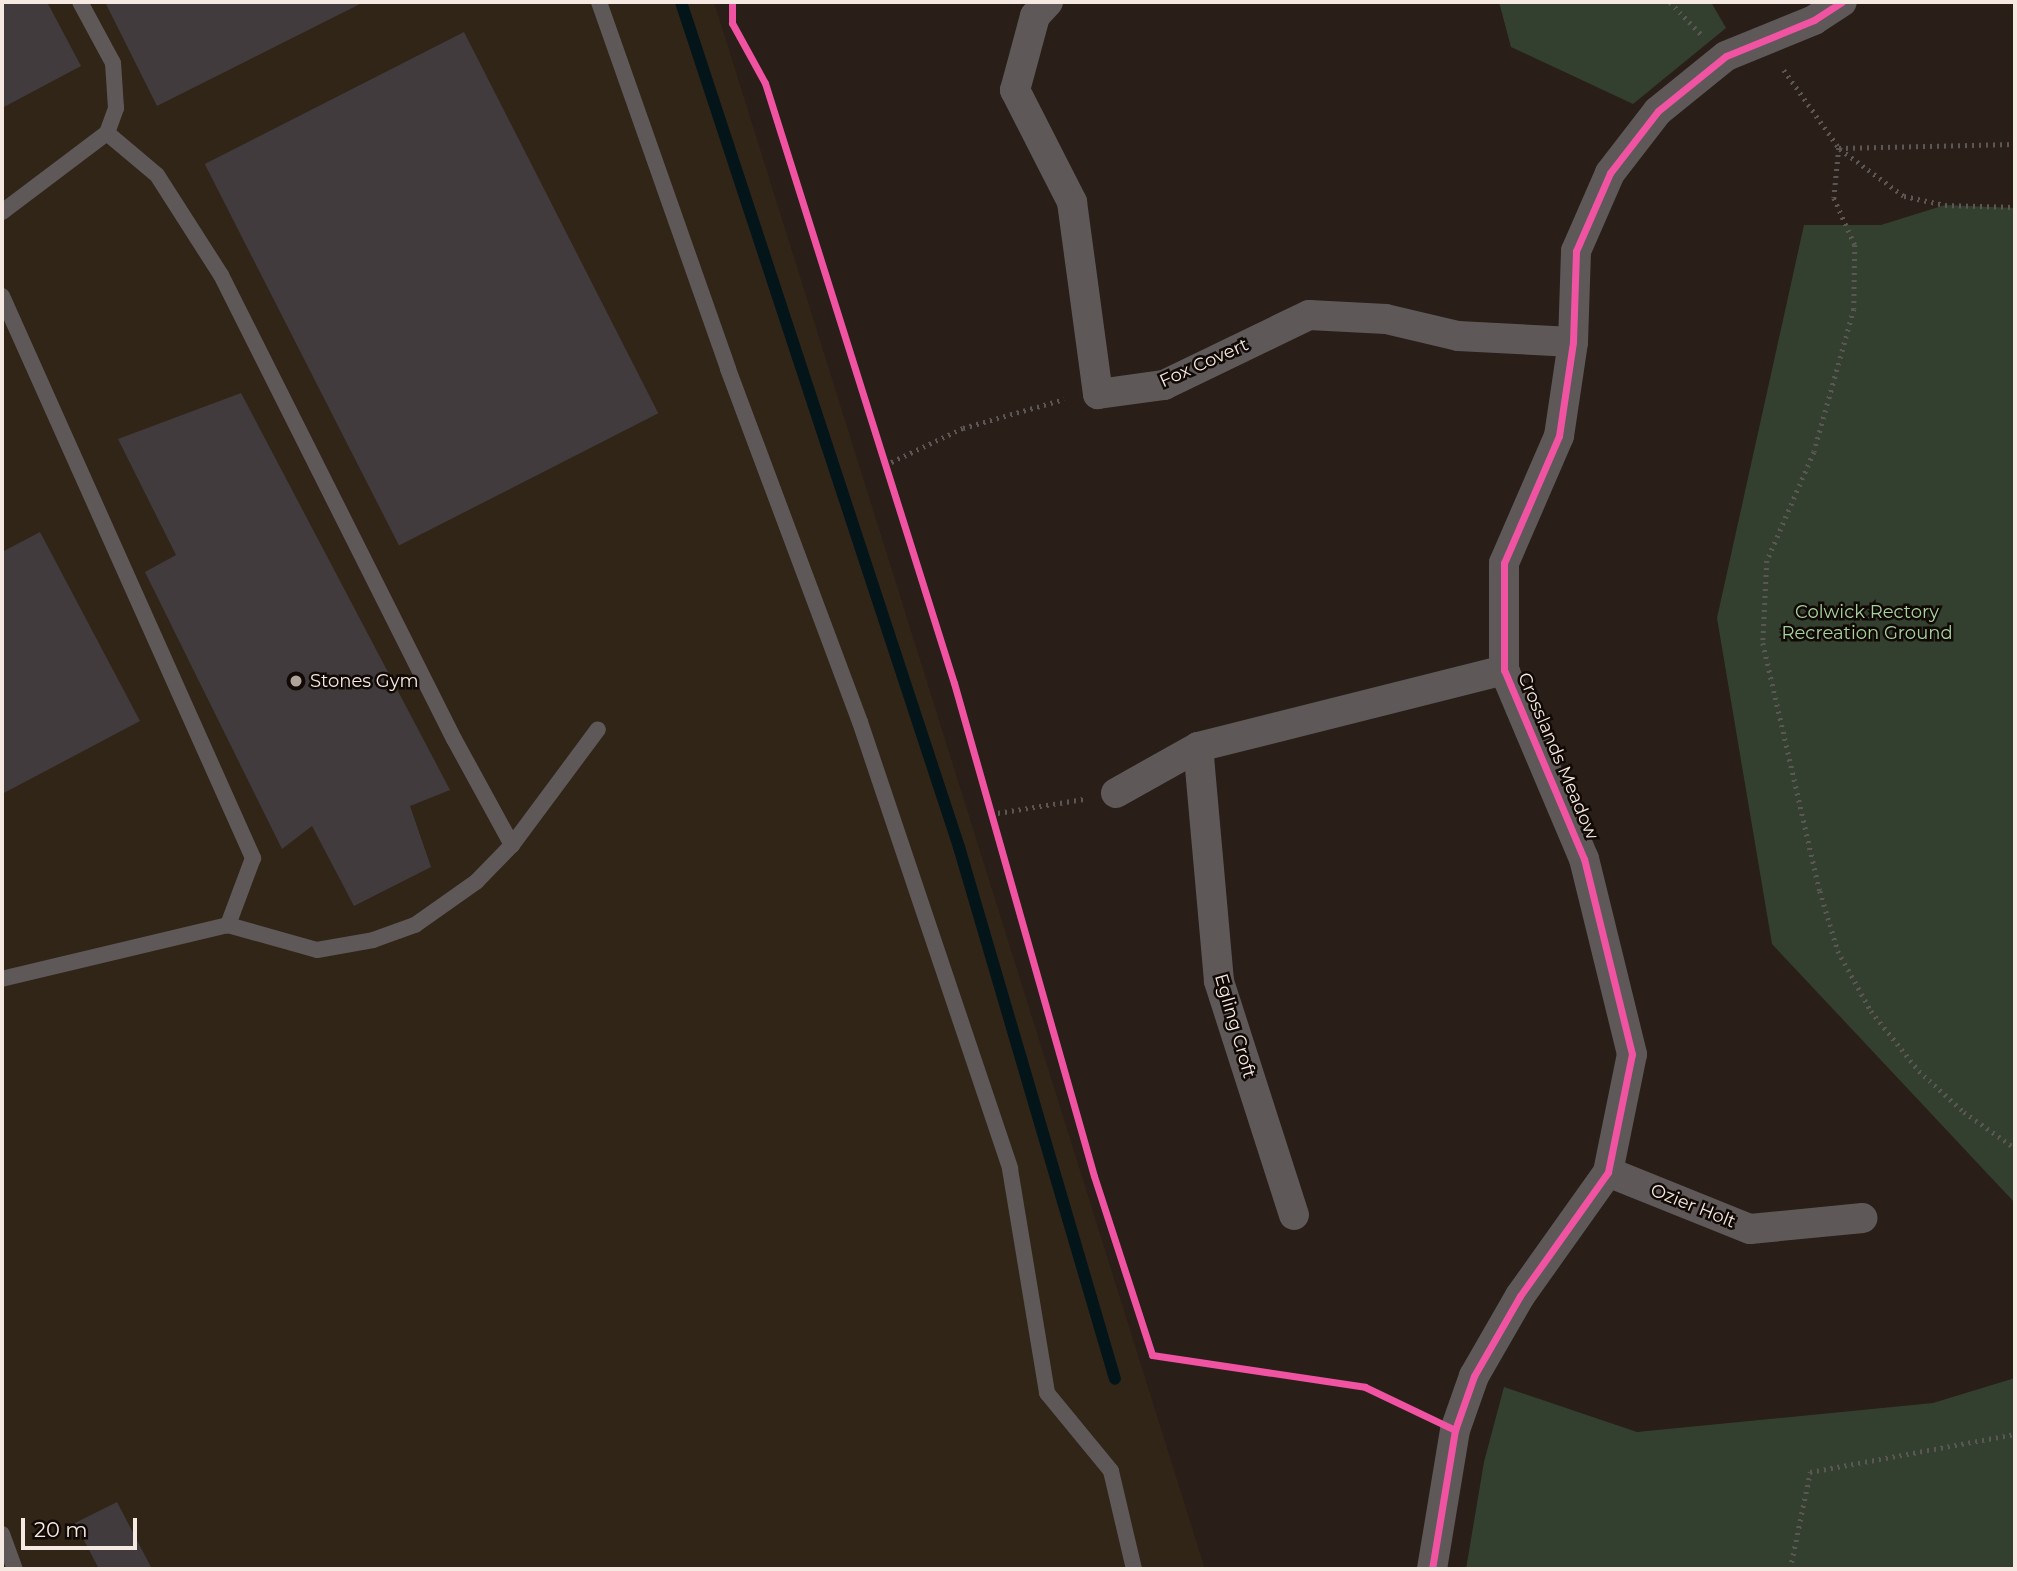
<!DOCTYPE html>
<html>
<head>
<meta charset="utf-8">
<style>
	body { margin:0 }
	#map { position:relative; width:2017px; height:1571px; overflow:hidden; background:#291e18; font-family:Montserrat,sans-serif }
	div>[style] { position:absolute }
	.industrial>* { inset:0; background:#312518 }
	.green>* { inset:0; background:#34402f }
	.stream>* { height:12px; margin:-6px; padding:0 6px; transform-origin:6px; border-radius:6px; background:#04151a }
	.building>* { inset:0; background:#423b3d; transform-origin:0 0 }
	.path>* { height:4.5px; margin-top:-2.25px; transform-origin:0; background:repeating-linear-gradient(90deg,#5c5755 0 2px,transparent 0 7px) }
	.lane>* { height:16px; margin:-8px; padding:0 8px; transform-origin:8px; border-radius:8px; background:#5e5958 }
	.street>* { height:30px; margin:-15px; padding:0 15px; transform-origin:15px; border-radius:15px; background:#5e5958 }
	.cycleway>* { height:7px; margin:-3.5px; padding:0 3.5px; transform-origin:3.5px; border-radius:3.5px; background:#f153a3 }
	.dots>* { width:19px; height:19px; translate:-50% -50%; box-sizing:border-box; border:4px solid #110905; border-radius:50% }
	span { translate:-50% -50%; white-space:nowrap; text-align:center; line-height:1.15; -webkit-text-stroke:5px #110905; paint-order:stroke }
	.street-label { font-size:18px; color:#f6e9e2 }
	.park-label { font-size:18px; color:#a7d29d }
	.poi-label { font-size:18px; color:#f6e9e2 }
	.left { translate:0 -50%; text-align:left }
	.frame { position:absolute; inset:0; border:4px solid #f6e9e2; pointer-events:none }
	.scale { position:absolute; left:21px; top:1518px; width:116px; height:32px; box-sizing:border-box; border:4px solid #f6e9e2; border-top:0; padding-left:9px; font-size:21px; line-height:24px; white-space:nowrap; color:#f6e9e2; -webkit-text-stroke:5px #110905; paint-order:stroke }
</style>
</head>
<body>
<div id="map">
	<div class="industrial">
		<div style="clip-path:polygon(2px 2px,714px 2px,1205px 1569px,2px 1569px)"></div>
	</div>
	<div class="green">
		<div style="clip-path:polygon(1499px 2px,1711px 2px,1726px 28px,1633px 104px,1511px 47px)"></div>
		<div style="clip-path:polygon(1945px 205px,2015px 208px,2015px 1203px,1772px 944px,1717px 618px,1804px 225px,1881px 225px)"></div>
		<div style="clip-path:polygon(2015px 1378px,2015px 1569px,1466px 1569px,1484px 1462px,1504px 1387px,1637px 1432px,1933px 1403px)"></div>
	</div>
	<div class="stream">
		<div style="left:681px;top:2px;width:890px;rotate:71.79deg"></div>
		<div style="left:959px;top:847px;width:554px;rotate:73.66deg"></div>
	</div>
	<div class="building">
		<div style="clip-path:polygon(2px 2px,47px 2px,81px 66px,2px 108px)"></div>
		<div style="clip-path:polygon(105px 2px,364px 2px,157px 106px)"></div>
		<div style="left:464px;top:32px;width:428px;height:291px;rotate:63deg"></div>
		<div style="clip-path:polygon(241px 393px,450px 790px,410px 806px,431px 867px,354px 906px,312px 826px,282px 849px,145px 572px,176px 555px,118px 439px)"></div>
		<div style="clip-path:polygon(40px 532px,140px 721px,2px 794px,2px 552px)"></div>
		<div style="clip-path:polygon(117px 1502px,152px 1569px,99px 1569px,75px 1523px)"></div>
	</div>
	<div class="path">
		<div style="left:1670px;top:2px;width:45px;rotate:45.9deg"></div>
		<div style="left:1784px;top:70px;width:95px;rotate:54.8deg"></div>
		<div style="left:1839px;top:148px;width:176px;rotate:-1.3deg"></div>
		<div style="left:1839px;top:148px;width:50px;rotate:95.7deg"></div>
		<div style="left:1834px;top:198px;width:51px;rotate:65.9deg"></div>
		<div style="left:1855px;top:245px;width:64px;rotate:90.9deg"></div>
		<div style="left:1854px;top:309px;width:148px;rotate:105.6deg"></div>
		<div style="left:1814px;top:452px;width:119px;rotate:113.3deg"></div>
		<div style="left:1767px;top:561px;width:82px;rotate:92.8deg"></div>
		<div style="left:1763px;top:643px;width:254px;rotate:77.1deg"></div>
		<div style="left:1820px;top:891px;width:63px;rotate:73.3deg"></div>
		<div style="left:1838px;top:951px;width:68px;rotate:61.2deg"></div>
		<div style="left:1871px;top:1011px;width:77px;rotate:51.3deg"></div>
		<div style="left:1919px;top:1071px;width:61px;rotate:42.3deg"></div>
		<div style="left:1964px;top:1112px;width:62px;rotate:35.2deg"></div>
		<div style="left:1840px;top:149px;width:79px;rotate:36.3deg"></div>
		<div style="left:1904px;top:196px;width:42px;rotate:12.4deg"></div>
		<div style="left:1945px;top:205px;width:70px;rotate:1.6deg"></div>
		<div style="left:885px;top:465px;width:86px;rotate:-25.4deg"></div>
		<div style="left:963px;top:428px;width:105px;rotate:-16deg"></div>
		<div style="left:991px;top:814px;width:94px;rotate:-9.2deg"></div>
		<div style="left:1790px;top:1569px;width:99px;rotate:-78.3deg"></div>
		<div style="left:1810px;top:1472px;width:208px;rotate:-10.5deg"></div>
	</div>
	<div class="lane">
		<div style="left:599px;top:2px;width:389px;rotate:70.6deg"></div>
		<div style="left:728px;top:369px;width:377px;rotate:69.5deg"></div>
		<div style="left:860px;top:722px;width:471px;rotate:71.4deg"></div>
		<div style="left:1010px;top:1169px;width:227px;rotate:80.6deg"></div>
		<div style="left:1047px;top:1393px;width:101px;rotate:50.6deg"></div>
		<div style="left:1111px;top:1471px;width:101px;rotate:76.8deg"></div>
		<div style="left:107px;top:133px;width:65px;rotate:40deg"></div>
		<div style="left:157px;top:175px;width:119px;rotate:57.4deg"></div>
		<div style="left:221px;top:275px;width:519px;rotate:63.34deg"></div>
		<div style="left:454px;top:739px;width:121px;rotate:61.3deg"></div>
		<div style="left:2px;top:212px;width:131px;rotate:-37deg"></div>
		<div style="left:107px;top:133px;width:27px;rotate:-70deg"></div>
		<div style="left:116px;top:108px;width:45px;rotate:-93.8deg"></div>
		<div style="left:113px;top:63px;width:69px;rotate:-118.4deg"></div>
		<div style="left:2px;top:296px;width:616px;rotate:65.93deg"></div>
		<div style="left:253px;top:858px;width:72px;rotate:110.5deg"></div>
		<div style="left:228px;top:925px;width:232px;rotate:166.6deg"></div>
		<div style="left:228px;top:925px;width:92px;rotate:15.7deg"></div>
		<div style="left:317px;top:950px;width:57px;rotate:-10.1deg"></div>
		<div style="left:373px;top:940px;width:45px;rotate:-19.7deg"></div>
		<div style="left:415px;top:925px;width:75px;rotate:-35.2deg"></div>
		<div style="left:476px;top:882px;width:52px;rotate:-45.8deg"></div>
		<div style="left:512px;top:845px;width:144px;rotate:-53.4deg"></div>
		<div style="left:2px;top:1534px;width:37px;rotate:70deg"></div>
	</div>
	<div class="street">
		<div style="left:1048px;top:2px;width:19px;rotate:133deg"></div>
		<div style="left:1035px;top:16px;width:77px;rotate:105.1deg"></div>
		<div style="left:1015px;top:90px;width:126px;rotate:63deg"></div>
		<div style="left:1072px;top:202px;width:194px;rotate:82.3deg"></div>
		<div style="left:1098px;top:394px;width:67px;rotate:-7.8deg"></div>
		<div style="left:1164px;top:385px;width:161px;rotate:-25.8deg"></div>
		<div style="left:1309px;top:315px;width:77px;rotate:3deg"></div>
		<div style="left:1386px;top:319px;width:74px;rotate:13.3deg"></div>
		<div style="left:1458px;top:336px;width:115px;rotate:3deg"></div>
		<div style="left:1116px;top:793px;width:94px;rotate:-29.3deg"></div>
		<div style="left:1608px;top:1172px;width:153px;rotate:21.9deg"></div>
		<div style="left:1750px;top:1229px;width:113px;rotate:-5.6deg"></div>
		<div style="left:1294px;top:1215px;width:246px;rotate:-107.8deg"></div>
		<div style="left:1219px;top:981px;width:235px;rotate:-95.1deg"></div>
		<div style="left:1198px;top:747px;width:316px;rotate:-14.1deg"></div>
		<div style="left:1432px;top:1569px;width:141px;rotate:-80.6deg"></div>
		<div style="left:1455px;top:1430px;width:57px;rotate:-70.6deg"></div>
		<div style="left:1474px;top:1376px;width:92px;rotate:-60.1deg"></div>
		<div style="left:1520px;top:1296px;width:152px;rotate:-54.6deg"></div>
		<div style="left:1608px;top:1172px;width:120px;rotate:-78.5deg"></div>
		<div style="left:1632px;top:1054px;width:201px;rotate:-103.8deg"></div>
		<div style="left:1584px;top:859px;width:205px;rotate:-112.9deg"></div>
		<div style="left:1504px;top:670px;width:107px;rotate:-90deg"></div>
		<div style="left:1504px;top:563px;width:138px;rotate:-66.6deg"></div>
		<div style="left:1559px;top:436px;width:95px;rotate:-81.5deg"></div>
		<div style="left:1573px;top:342px;width:91px;rotate:-88.1deg"></div>
		<div style="left:1576px;top:251px;width:85px;rotate:-66.4deg"></div>
		<div style="left:1610px;top:173px;width:78px;rotate:-52.3deg"></div>
		<div style="left:1658px;top:111px;width:87px;rotate:-39deg"></div>
		<div style="left:1726px;top:56px;width:95px;rotate:-22.2deg"></div>
		<div style="left:1814px;top:20px;width:33px;rotate:-33deg"></div>
	</div>
	<div class="cycleway">
		<div style="left:732px;top:2px;width:21px;rotate:90deg"></div>
		<div style="left:732px;top:23px;width:68px;rotate:61.2deg"></div>
		<div style="left:765px;top:83px;width:629px;rotate:72.52deg"></div>
		<div style="left:954px;top:683px;width:512px;rotate:74.15deg"></div>
		<div style="left:1094px;top:1176px;width:188px;rotate:72deg"></div>
		<div style="left:1152px;top:1355px;width:215px;rotate:8.5deg"></div>
		<div style="left:1365px;top:1387px;width:100px;rotate:25.5deg"></div>
		<div style="left:1432px;top:1569px;width:141px;rotate:-80.6deg"></div>
		<div style="left:1455px;top:1430px;width:57px;rotate:-70.6deg"></div>
		<div style="left:1474px;top:1376px;width:92px;rotate:-60.1deg"></div>
		<div style="left:1520px;top:1296px;width:152px;rotate:-54.6deg"></div>
		<div style="left:1608px;top:1172px;width:120px;rotate:-78.5deg"></div>
		<div style="left:1632px;top:1054px;width:201px;rotate:-103.8deg"></div>
		<div style="left:1584px;top:859px;width:205px;rotate:-112.9deg"></div>
		<div style="left:1504px;top:670px;width:107px;rotate:-90deg"></div>
		<div style="left:1504px;top:563px;width:138px;rotate:-66.6deg"></div>
		<div style="left:1559px;top:436px;width:95px;rotate:-81.5deg"></div>
		<div style="left:1573px;top:342px;width:91px;rotate:-88.1deg"></div>
		<div style="left:1576px;top:251px;width:85px;rotate:-66.4deg"></div>
		<div style="left:1610px;top:173px;width:78px;rotate:-52.3deg"></div>
		<div style="left:1658px;top:111px;width:87px;rotate:-39deg"></div>
		<div style="left:1726px;top:56px;width:95px;rotate:-22.2deg"></div>
		<div style="left:1814px;top:20px;width:33px;rotate:-33deg"></div>
	</div>
	<div class="dots">
		<div style="left:296px;top:681px;background:#aea29b"></div>
	</div>
	<div class="street-label">
		<span style="left:1204px;top:363px;rotate:-24deg">Fox Covert</span>
		<span style="left:1558px;top:756px;rotate:67deg">Crosslands Meadow</span>
		<span style="left:1235px;top:1026px;rotate:74deg">Egling Croft</span>
		<span style="left:1693px;top:1206px;rotate:22deg">Ozier Holt</span>
	</div>
	<div class="park-label">
		<span style="left:1867px;top:623px">Colwick Rectory<br>Recreation Ground</span>
	</div>
	<div class="poi-label">
		<span class="left" style="left:310px;top:681px">Stones Gym</span>
	</div>
	<div class="frame"></div>
	<div class="scale">20 m</div>
</div>
</body>
</html>
